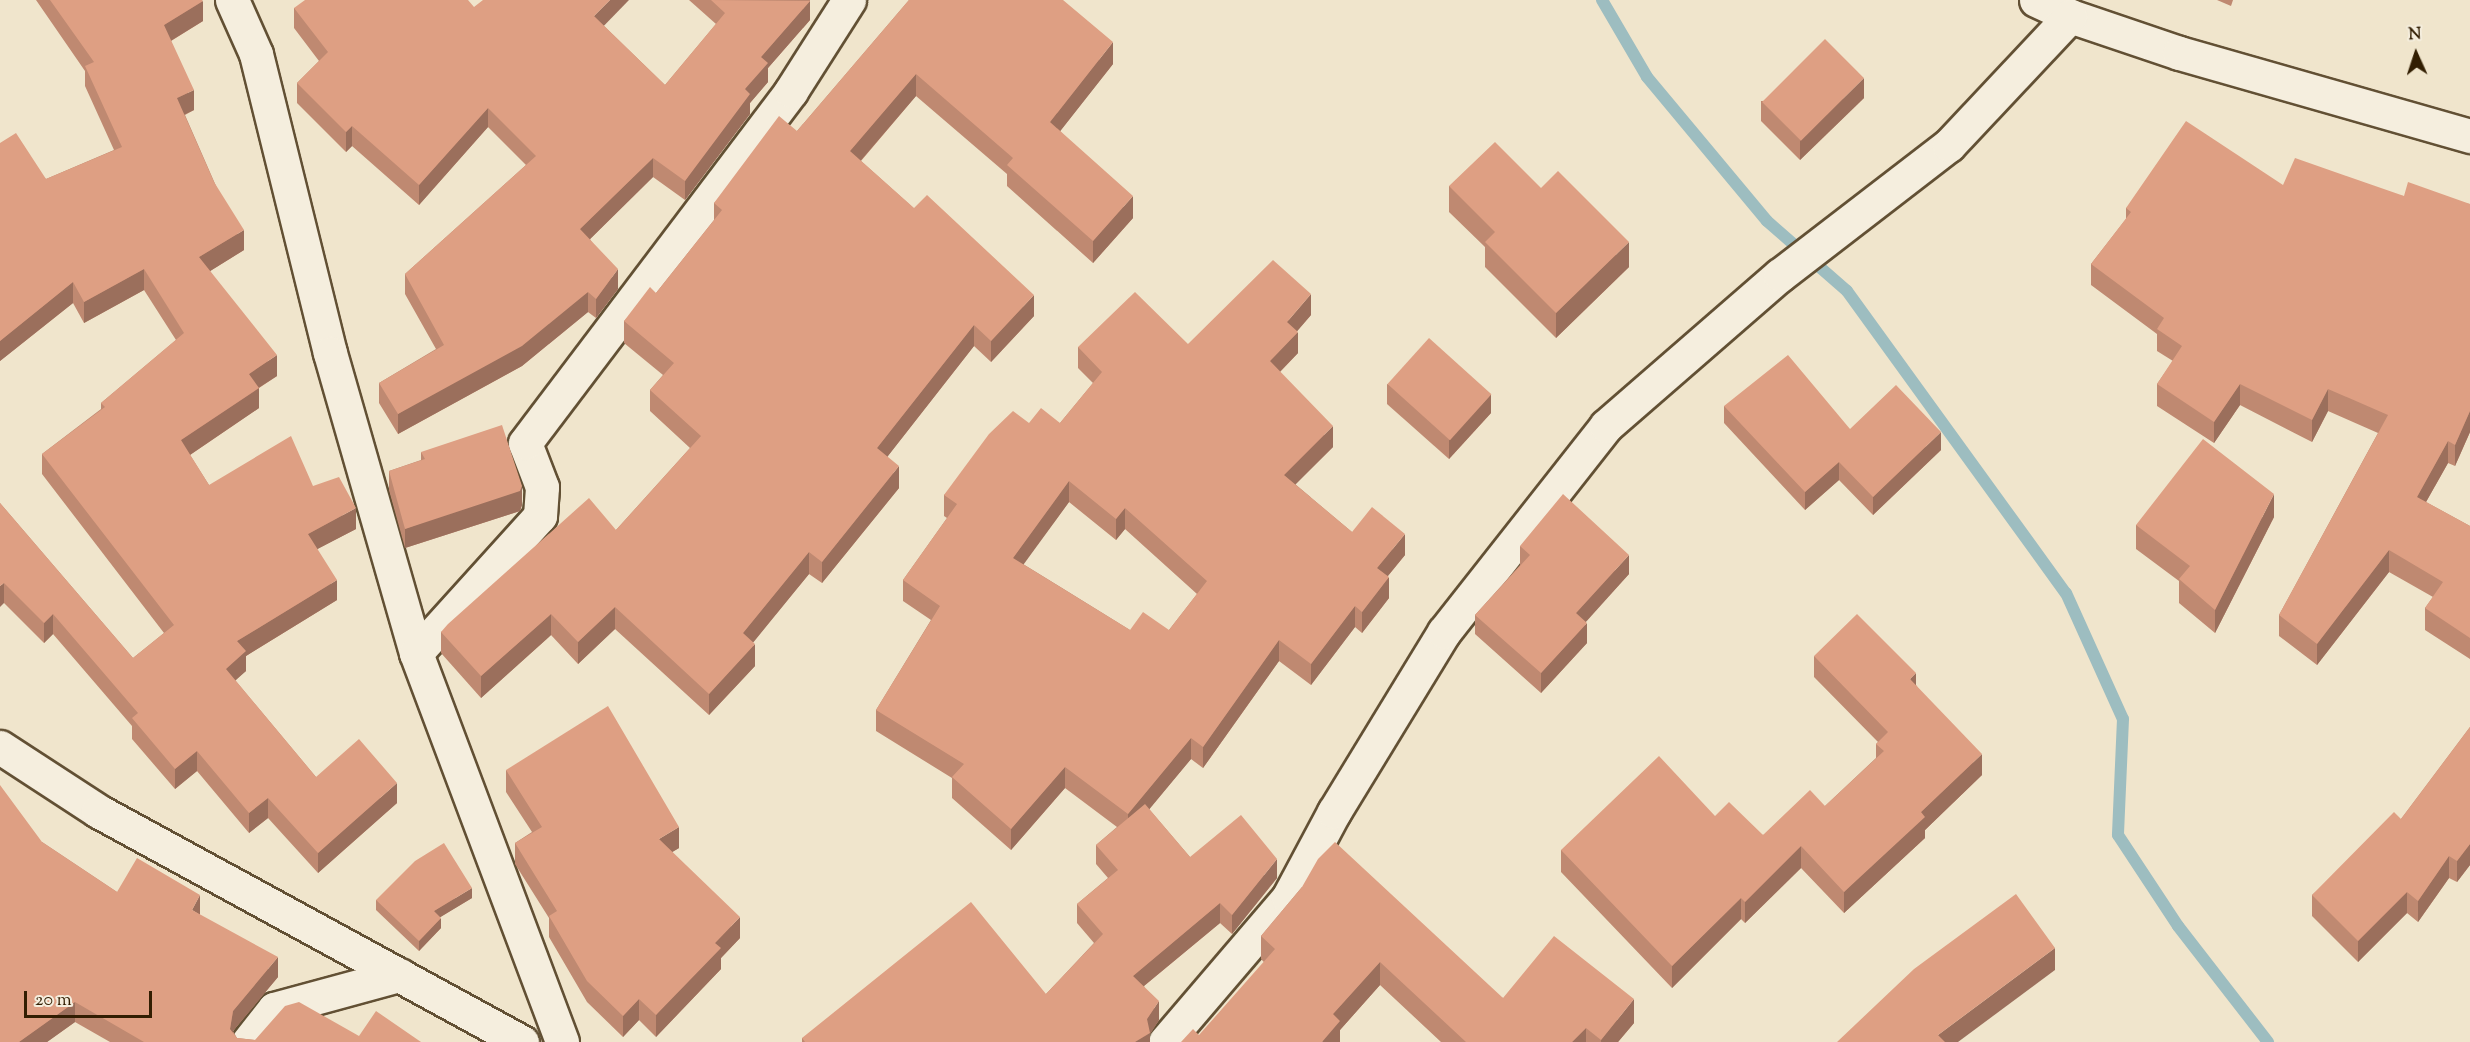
<!DOCTYPE html>
<html>
<head>
<meta charset="utf-8">
<style>
	body { margin:0 }
	#map { position:relative; width:2470px; height:1042px; overflow:hidden; background:#f0e5cc; font-family:"Sorts Mill Goudy",serif }
	div>[style] { position:absolute }
	.stream>* { height:12px; margin:-6px; padding:0 6px; transform-origin:6px; border-radius:6px; background:#9dbdc0 }
	.roads { filter:drop-shadow(2px 0 #625034) drop-shadow(-2px 0 #625034) drop-shadow(0 2px #625034) drop-shadow(0 -2px #625034) }
	.street>* { height:33px; margin:-16.5px; padding:0 16.5px; transform-origin:16.5px; border-radius:16.5px; background:#f5eede }
	.secondary>* { height:33px; margin:-16.5px; padding:0 16.5px; transform-origin:16.5px; border-radius:16.5px; background:#f5eede }
	.wall>* { inset:0; background:#bf8971 }
	.shaded-wall>* { inset:0; background:#9b6f5c }
	.building>* { inset:0; background:#de9f83; transform-origin:0 0 }
	span { translate:-50% -50%; white-space:nowrap; text-align:center; line-height:1.15; -webkit-text-stroke:4.5px #f5eede; paint-order:stroke }
	.north { position:absolute; left:2386px; top:24px; width:60px; height:60px; -webkit-text-stroke:4px #f5eede; paint-order:stroke; rotate:357deg; font-size:16px; font-weight:700; line-height:24px; text-align:center; color:#321e02 }
	.north::after { content:''; display:block; margin:auto; width:21px; height:27px; background:#321e02; clip-path:polygon(50% 0,100% 100%,50% 72%,0 100%) }
	.scale { position:absolute; left:24px; top:991px; width:128px; height:27px; box-sizing:border-box; border:3px solid #321e02; border-top:0; padding-left:8px; font-size:18px; line-height:21px; white-space:nowrap; color:#321e02; -webkit-text-stroke:4px #f5eede; paint-order:stroke }
</style>
</head>
<body>
<div id="map">
	<div class="stream">
		<div style="left:1602px;top:0;width:89px;rotate:59.7deg"></div>
		<div style="left:1647px;top:77px;width:187px;rotate:50.2deg"></div>
		<div style="left:1767px;top:221px;width:106px;rotate:41.2deg"></div>
		<div style="left:1847px;top:291px;width:373px;rotate:54.1deg"></div>
		<div style="left:2066px;top:593px;width:138px;rotate:65.7deg"></div>
		<div style="left:2123px;top:719px;width:116px;rotate:92.5deg"></div>
		<div style="left:2118px;top:835px;width:109px;rotate:56.6deg"></div>
		<div style="left:2178px;top:926px;width:147px;rotate:52.2deg"></div>
	</div>
	<div class="roads">
		<div class="street">
			<div style="left:232px;top:0;width:59px;rotate:66deg"></div>
			<div style="left:256px;top:54px;width:308px;rotate:76.1deg"></div>
			<div style="left:330px;top:353px;width:312px;rotate:74deg"></div>
			<div style="left:416px;top:653px;width:415px;rotate:69.4deg"></div>
			<div style="left:2036px;top:0;width:38px;rotate:25deg"></div>
			<div style="left:2070px;top:16px;width:115px;rotate:18.7deg"></div>
			<div style="left:2179px;top:53px;width:303px;rotate:15.9deg"></div>
			<div style="left:416px;top:653px;width:185px;rotate:-47.9deg"></div>
			<div style="left:540px;top:516px;width:29px;rotate:-86deg"></div>
			<div style="left:542px;top:487px;width:47px;rotate:-111.1deg"></div>
			<div style="left:525px;top:443px;width:441px;rotate:-52.9deg"></div>
			<div style="left:791px;top:91px;width:108px;rotate:-57.5deg"></div>
			<div style="left:248px;top:1042px;width:42px;rotate:-51.8deg"></div>
			<div style="left:274px;top:1009px;width:130px;rotate:-15.2deg"></div>
			<div style="left:1165px;top:1042px;width:189px;rotate:-49.5deg"></div>
			<div style="left:1288px;top:898px;width:98px;rotate:-61.9deg"></div>
			<div style="left:1334px;top:812px;width:211px;rotate:-58.6deg"></div>
			<div style="left:1444px;top:632px;width:262px;rotate:-51.8deg"></div>
			<div style="left:1606px;top:426px;width:230px;rotate:-41deg"></div>
			<div style="left:1780px;top:275px;width:213px;rotate:-37.6deg"></div>
			<div style="left:1949px;top:145px;width:177px;rotate:-46.8deg"></div>
		</div>
		<div class="secondary">
			<div style="left:0;top:747px;width:117px;rotate:33.1deg"></div>
			<div style="left:98px;top:811px;width:483px;rotate:28.6deg"></div>
		</div>
	</div>
	<div class="wall">
		<div style="clip-path:polygon(36px 0,202px 0,203px 21px,171px 41px,194px 110px,185px 115px,244px 250px,210px 271px,277px 376px,259px 388px,259px 408px,190px 455px,209px 485px,313px 486px,356px 529px,317px 549px,337px 600px,246px 656px,246px 671px,235px 680px,316px 777px,397px 803px,318px 873px,268px 818px,249px 833px,197px 771px,175px 789px,132px 739px,132px 726px,53px 634px,44px 643px,4px 603px,0 503px,133px 658px,164px 633px,42px 474px,42px 454px,101px 409px,101px 403px,176px 340px,144px 290px,84px 323px,73px 303px,0 361px,0 143px,46px 179px,114px 150px,85px 86px,85px 71px)"></div>
		<div style="clip-path:polygon(689px 0,810px 0,810px 20px,768px 68px,768px 82px,750px 103px,750px 114px,685px 200px,653px 177px,590px 239px,618px 289px,596px 318px,588px 312px,522px 366px,398px 434px,379px 403px,379px 383px,436px 349px,405px 294px,405px 274px,526px 165px,488px 127px,419px 205px,352px 146px,346px 152px,297px 103px,297px 83px,319px 61px,294px 28px,294px 8px,474px 7px,604px 26px,665px 85px,716px 24px)"></div>
		<div style="clip-path:polygon(909px 0,1113px 64px,1060px 131px,1133px 218px,1093px 263px,1007px 186px,1007px 174px,916px 96px,861px 161px,1034px 316px,991px 362px,974px 346px,887px 457px,899px 488px,822px 583px,809px 574px,753px 642px,755px 666px,709px 715px,615px 629px,578px 664px,551px 635px,481px 698px,441px 653px,441px 632px,616px 530px,690px 448px,650px 411px,650px 390px,663px 375px,624px 343px,624px 321px,656px 293px,714px 220px,714px 203px,797px 131px)"></div>
		<div style="clip-path:polygon(2217px 0,2233px 0,2231px 6px)"></div>
		<div style="clip-path:polygon(1864px 98px,1800px 160px,1761px 121px,1761px 101px)"></div>
		<div style="clip-path:polygon(2283px 185px,2404px 196px,2470px 204px,2470px 432px,2455px 466px,2448px 463px,2426px 502px,2470px 526px,2470px 659px,2425px 630px,2425px 608px,2433px 597px,2389px 572px,2317px 665px,2279px 636px,2279px 615px,2378px 433px,2328px 411px,2312px 442px,2240px 405px,2214px 443px,2157px 406px,2157px 384px,2173px 361px,2157px 351px,2157px 334px,2091px 285px,2091px 264px,2126px 219px,2126px 208px)"></div>
		<div style="clip-path:polygon(1449px 186px,1541px 188px,1629px 267px,1556px 338px,1485px 267px,1485px 247px,1449px 212px)"></div>
		<div style="clip-path:polygon(evenodd,1311px 315px,1297px 331px,1298px 353px,1280px 372px,1333px 447px,1295px 484px,1352px 532px,1405px 555px,1388px 576px,1389px 598px,1362px 633px,1355px 627px,1311px 685px,1279px 661px,1203px 768px,1191px 759px,1149px 809px,1190px 857px,1277px 878px,1232px 934px,1220px 923px,1144px 986px,1159px 1020px,1150px 1034px,1150px 1042px,802px 1042px,802px 1038px,1046px 994px,1094px 943px,1077px 923px,1077px 904px,1108px 878px,1096px 864px,1096px 845px,1117px 827px,1065px 788px,1011px 850px,952px 798px,952px 778px,876px 731px,876px 710px,931px 620px,903px 601px,903px 580px,947px 518px,944px 516px,944px 495px,1029px 423px,1060px 423px,1093px 383px,1078px 368px,1078px 347px,1188px 344px,1311px 315px,1069px 502px,1116px 540px,1125px 529px,1197px 594px,1169px 630px,1130px 630px,1023px 564px,1069px 502px)"></div>
		<div style="clip-path:polygon(1387px 384px,1491px 413px,1449px 459px,1387px 404px)"></div>
		<div style="clip-path:polygon(1724px 406px,1850px 429px,1941px 450px,1873px 515px,1839px 480px,1805px 510px,1724px 423px)"></div>
		<div style="clip-path:polygon(421px 452px,522px 505px,520px 511px,405px 548px,389px 490px,389px 471px,421px 460px)"></div>
		<div style="clip-path:polygon(2274px 517px,2215px 633px,2179px 603px,2179px 581px,2136px 549px,2136px 525px)"></div>
		<div style="clip-path:polygon(1520px 546px,1629px 574px,1585px 622px,1587px 643px,1541px 693px,1475px 634px,1475px 615px,1520px 565px)"></div>
		<div style="clip-path:polygon(1814px 656px,1916px 685px,1982px 775px,1925px 830px,1925px 838px,1844px 913px,1801px 868px,1745px 923px,1741px 919px,1672px 988px,1561px 872px,1561px 850px,1715px 816px,1763px 835px,1825px 806px,1876px 758px,1876px 744px,1878px 742px,1814px 677px)"></div>
		<div style="clip-path:polygon(2470px 727px,2470px 865px,2457px 882px,2449px 878px,2418px 922px,2407px 913px,2358px 962px,2312px 916px,2312px 895px,2401px 819px)"></div>
		<div style="clip-path:polygon(506px 770px,679px 848px,672px 852px,740px 938px,721px 958px,721px 969px,656px 1037px,639px 1020px,623px 1037px,587px 1002px,549px 937px,549px 918px,515px 864px,515px 843px,532px 832px,506px 792px)"></div>
		<div style="clip-path:polygon(42px 842px,117px 892px,200px 915px,278px 977px,233px 1031px,237px 1038px,255px 1040px,359px 1036px,421px 1042px,110px 1042px,75px 1022px,47px 1042px,0 1042px)"></div>
		<div style="clip-path:polygon(1302px 887px,1503px 998px,1634px 1023px,1618px 1042px,1441px 1042px,1380px 985px,1340px 1030px,1340px 1042px,1261px 959px,1261px 936px)"></div>
		<div style="clip-path:polygon(472px 898px,440px 917px,441px 928px,419px 951px,376px 910px,376px 900px)"></div>
	</div>
	<div class="shaded-wall">
		<div style="clip-path:polygon(610px 0,629px 0,594px 36px,594px 16px)"></div>
		<div style="clip-path:polygon(203px 1px,203px 21px,164px 45px,164px 25px)"></div>
		<div style="clip-path:polygon(810px 1px,810px 20px,768px 68px,768px 82px,750px 103px,750px 114px,685px 200px,685px 181px,745px 89px,761px 57px)"></div>
		<div style="clip-path:polygon(1113px 42px,1113px 64px,1050px 144px,1050px 122px)"></div>
		<div style="clip-path:polygon(916px 74px,916px 96px,850px 173px,850px 151px)"></div>
		<div style="clip-path:polygon(1864px 78px,1864px 98px,1800px 160px,1800px 141px)"></div>
		<div style="clip-path:polygon(194px 90px,194px 110px,177px 118px,177px 98px)"></div>
		<div style="clip-path:polygon(488px 108px,488px 127px,419px 205px,419px 185px)"></div>
		<div style="clip-path:polygon(352px 126px,352px 146px,346px 152px,346px 132px)"></div>
		<div style="clip-path:polygon(653px 158px,653px 177px,580px 249px,580px 229px)"></div>
		<div style="clip-path:polygon(1133px 196px,1133px 218px,1093px 263px,1093px 241px)"></div>
		<div style="clip-path:polygon(244px 230px,244px 250px,199px 278px,199px 257px)"></div>
		<div style="clip-path:polygon(1629px 242px,1629px 267px,1556px 338px,1556px 313px)"></div>
		<div style="clip-path:polygon(144px 269px,144px 290px,84px 323px,84px 302px)"></div>
		<div style="clip-path:polygon(618px 269px,618px 289px,596px 318px,596px 299px)"></div>
		<div style="clip-path:polygon(73px 282px,73px 303px,0 361px,0 341px)"></div>
		<div style="clip-path:polygon(588px 292px,588px 312px,522px 366px,398px 434px,398px 414px)"></div>
		<div style="clip-path:polygon(1311px 294px,1311px 315px,1287px 343px,1287px 322px)"></div>
		<div style="clip-path:polygon(1034px 295px,1034px 316px,991px 362px,991px 341px)"></div>
		<div style="clip-path:polygon(974px 325px,974px 346px,877px 470px,877px 448px)"></div>
		<div style="clip-path:polygon(1298px 332px,1298px 353px,1270px 382px,1270px 361px)"></div>
		<div style="clip-path:polygon(277px 355px,277px 376px,249px 394px,249px 374px)"></div>
		<div style="clip-path:polygon(2240px 384px,2240px 405px,2214px 443px,2214px 422px)"></div>
		<div style="clip-path:polygon(259px 388px,259px 408px,181px 461px,181px 440px)"></div>
		<div style="clip-path:polygon(2328px 389px,2328px 411px,2312px 442px,2312px 420px)"></div>
		<div style="clip-path:polygon(1491px 394px,1491px 413px,1449px 459px,1449px 440px)"></div>
		<div style="clip-path:polygon(2470px 411px,2470px 432px,2455px 466px,2455px 445px)"></div>
		<div style="clip-path:polygon(1333px 426px,1333px 447px,1284px 496px,1284px 475px)"></div>
		<div style="clip-path:polygon(1941px 432px,1941px 450px,1873px 515px,1873px 497px)"></div>
		<div style="clip-path:polygon(2448px 441px,2448px 463px,2417px 518px,2417px 497px)"></div>
		<div style="clip-path:polygon(1839px 462px,1839px 480px,1805px 510px,1805px 492px)"></div>
		<div style="clip-path:polygon(899px 466px,899px 488px,822px 583px,822px 562px)"></div>
		<div style="clip-path:polygon(1069px 481px,1069px 502px,1013px 579px,1013px 558px)"></div>
		<div style="clip-path:polygon(522px 486px,522px 505px,520px 511px,405px 548px,405px 529px)"></div>
		<div style="clip-path:polygon(2274px 494px,2274px 517px,2215px 633px,2215px 610px)"></div>
		<div style="clip-path:polygon(356px 508px,356px 529px,308px 554px,308px 534px)"></div>
		<div style="clip-path:polygon(1125px 508px,1125px 529px,1116px 540px,1116px 519px)"></div>
		<div style="clip-path:polygon(1405px 534px,1405px 555px,1377px 589px,1377px 568px)"></div>
		<div style="clip-path:polygon(2389px 550px,2389px 572px,2317px 665px,2317px 644px)"></div>
		<div style="clip-path:polygon(809px 552px,809px 574px,743px 655px,743px 633px)"></div>
		<div style="clip-path:polygon(1629px 555px,1629px 574px,1576px 633px,1576px 613px)"></div>
		<div style="clip-path:polygon(1389px 577px,1389px 598px,1362px 633px,1362px 612px)"></div>
		<div style="clip-path:polygon(337px 580px,337px 600px,246px 656px,246px 671px,226px 689px,226px 669px,237px 641px)"></div>
		<div style="clip-path:polygon(4px 583px,4px 603px,0 607px,0 586px)"></div>
		<div style="clip-path:polygon(1355px 606px,1355px 627px,1311px 685px,1311px 664px)"></div>
		<div style="clip-path:polygon(615px 607px,615px 629px,578px 664px,578px 642px)"></div>
		<div style="clip-path:polygon(53px 614px,53px 634px,44px 643px,44px 623px)"></div>
		<div style="clip-path:polygon(551px 614px,551px 635px,481px 698px,481px 676px)"></div>
		<div style="clip-path:polygon(1587px 623px,1587px 643px,1541px 693px,1541px 673px)"></div>
		<div style="clip-path:polygon(1279px 640px,1279px 661px,1203px 768px,1203px 747px)"></div>
		<div style="clip-path:polygon(755px 644px,755px 666px,709px 715px,709px 694px)"></div>
		<div style="clip-path:polygon(1916px 673px,1916px 694px,1910px 679px)"></div>
		<div style="clip-path:polygon(1191px 738px,1191px 759px,1128px 835px,1128px 814px)"></div>
		<div style="clip-path:polygon(197px 751px,197px 771px,175px 789px,175px 769px)"></div>
		<div style="clip-path:polygon(1982px 754px,1982px 775px,1925px 830px,1925px 838px,1844px 913px,1844px 892px,1921px 812px)"></div>
		<div style="clip-path:polygon(1065px 767px,1065px 788px,1011px 850px,1011px 829px)"></div>
		<div style="clip-path:polygon(397px 783px,397px 803px,318px 873px,318px 853px)"></div>
		<div style="clip-path:polygon(268px 798px,268px 818px,249px 833px,249px 813px)"></div>
		<div style="clip-path:polygon(679px 827px,679px 848px,659px 860px,659px 839px)"></div>
		<div style="clip-path:polygon(2470px 844px,2470px 865px,2457px 882px,2457px 861px)"></div>
		<div style="clip-path:polygon(1801px 846px,1801px 868px,1745px 923px,1745px 902px)"></div>
		<div style="clip-path:polygon(2449px 856px,2449px 878px,2418px 922px,2418px 901px)"></div>
		<div style="clip-path:polygon(1277px 859px,1277px 878px,1232px 934px,1232px 915px)"></div>
		<div style="clip-path:polygon(472px 888px,472px 898px,434px 921px,434px 911px)"></div>
		<div style="clip-path:polygon(2407px 892px,2407px 913px,2358px 962px,2358px 941px)"></div>
		<div style="clip-path:polygon(200px 895px,200px 915px,192px 910px)"></div>
		<div style="clip-path:polygon(1741px 898px,1741px 919px,1672px 988px,1672px 966px)"></div>
		<div style="clip-path:polygon(1220px 903px,1220px 923px,1133px 995px,1133px 976px)"></div>
		<div style="clip-path:polygon(740px 917px,740px 938px,721px 958px,721px 969px,656px 1037px,656px 1015px,715px 943px)"></div>
		<div style="clip-path:polygon(441px 918px,441px 928px,419px 951px,419px 941px)"></div>
		<div style="clip-path:polygon(2055px 948px,2055px 970px,1958px 1042px,1938px 1042px,1938px 1035px)"></div>
		<div style="clip-path:polygon(278px 957px,278px 977px,233px 1031px,231px 1042px,230px 1029px,233px 1011px)"></div>
		<div style="clip-path:polygon(1380px 962px,1380px 985px,1340px 1030px,1340px 1042px,1322px 1042px,1333px 1014px)"></div>
		<div style="clip-path:polygon(639px 999px,639px 1020px,623px 1037px,623px 1016px)"></div>
		<div style="clip-path:polygon(1634px 999px,1634px 1023px,1618px 1042px,1601px 1042px,1601px 1040px)"></div>
		<div style="clip-path:polygon(1159px 1001px,1159px 1020px,1150px 1034px,1150px 1042px,1135px 1042px,1147px 1019px)"></div>
		<div style="clip-path:polygon(75px 1002px,75px 1022px,47px 1042px,19px 1042px)"></div>
		<div style="clip-path:polygon(1586px 1028px,1586px 1042px,1572px 1042px)"></div>
	</div>
	<div class="building">
		<div style="clip-path:polygon(50px 0,202px 0,203px 1px,164px 25px,194px 90px,177px 98px,214px 182px,244px 230px,199px 257px,277px 355px,249px 374px,259px 388px,181px 440px,209px 485px,291px 436px,313px 486px,339px 477px,356px 508px,308px 534px,337px 580px,237px 641px,246px 651px,226px 669px,316px 777px,359px 739px,397px 783px,318px 853px,268px 798px,249px 813px,197px 751px,175px 769px,132px 718px,138px 713px,53px 614px,44px 623px,4px 583px,0 586px,0 503px,133px 658px,174px 625px,42px 454px,105px 407px,101px 403px,184px 333px,144px 269px,84px 302px,73px 282px,0 341px,0 143px,16px 133px,46px 179px,122px 147px,85px 66px,94px 62px)"></div>
		<div style="clip-path:polygon(305px 0,468px 0,474px 7px,483px 0,610px 0,594px 16px,665px 85px,725px 13px,711px 0,810px 1px,761px 57px,768px 63px,745px 89px,750px 94px,685px 181px,653px 158px,580px 229px,618px 269px,596px 299px,588px 292px,522px 346px,398px 414px,379px 383px,444px 345px,405px 274px,536px 156px,488px 108px,419px 185px,352px 126px,346px 132px,297px 83px,328px 52px,294px 8px)"></div>
		<div style="clip-path:polygon(909px 0,1063px 0,1113px 42px,1050px 122px,1133px 196px,1093px 241px,1007px 165px,1013px 158px,916px 74px,850px 151px,914px 208px,927px 195px,1034px 295px,991px 341px,974px 325px,877px 448px,899px 466px,822px 562px,809px 552px,743px 633px,755px 644px,709px 694px,615px 607px,578px 642px,551px 614px,481px 676px,441px 632px,448px 624px,589px 498px,616px 530px,701px 436px,650px 390px,674px 363px,624px 321px,650px 287px,656px 293px,722px 210px,714px 203px,779px 116px,797px 131px)"></div>
		<div style="left:1825px;top:39px;width:55px;height:89px;rotate:45deg"></div>
		<div style="clip-path:polygon(2186px 121px,2283px 185px,2295px 158px,2404px 196px,2408px 182px,2470px 204px,2470px 411px,2455px 445px,2448px 441px,2417px 497px,2470px 526px,2470px 638px,2425px 608px,2443px 582px,2389px 550px,2317px 644px,2279px 615px,2388px 415px,2328px 389px,2312px 420px,2240px 384px,2214px 422px,2157px 384px,2182px 346px,2157px 329px,2164px 318px,2091px 264px,2131px 212px,2126px 208px)"></div>
		<div style="clip-path:polygon(1495px 142px,1541px 188px,1558px 171px,1629px 242px,1556px 313px,1485px 242px,1495px 232px,1449px 186px)"></div>
		<div style="clip-path:polygon(evenodd,1273px 260px,1311px 294px,1287px 322px,1298px 332px,1270px 361px,1333px 426px,1284px 475px,1352px 532px,1372px 507px,1405px 534px,1377px 568px,1389px 577px,1362px 612px,1355px 606px,1311px 664px,1279px 640px,1203px 747px,1191px 738px,1128px 814px,1065px 767px,1011px 829px,952px 777px,964px 764px,876px 710px,940px 606px,903px 580px,957px 504px,944px 495px,989px 434px,1013px 411px,1029px 423px,1041px 408px,1060px 423px,1102px 372px,1078px 347px,1135px 292px,1188px 344px,1273px 260px,1069px 481px,1116px 519px,1125px 508px,1207px 581px,1169px 630px,1143px 612px,1130px 630px,1013px 558px,1069px 481px)"></div>
		<div style="left:1429px;top:338px;width:84px;height:62px;rotate:42deg"></div>
		<div style="clip-path:polygon(1788px 355px,1850px 429px,1896px 385px,1941px 432px,1873px 497px,1839px 462px,1805px 492px,1724px 406px)"></div>
		<div style="clip-path:polygon(502px 425px,522px 486px,520px 491px,405px 529px,389px 471px,425px 459px,421px 452px)"></div>
		<div style="clip-path:polygon(2203px 439px,2274px 494px,2215px 610px,2179px 579px,2190px 566px,2136px 525px)"></div>
		<div style="clip-path:polygon(1563px 494px,1629px 555px,1576px 613px,1587px 623px,1541px 673px,1475px 615px,1530px 555px,1520px 546px)"></div>
		<div style="clip-path:polygon(1857px 614px,1916px 673px,1910px 679px,1982px 754px,1921px 812px,1925px 817px,1844px 892px,1801px 846px,1745px 902px,1741px 898px,1672px 966px,1561px 850px,1659px 756px,1715px 816px,1729px 802px,1763px 835px,1810px 790px,1825px 806px,1884px 751px,1876px 744px,1888px 732px,1814px 656px)"></div>
		<div style="clip-path:polygon(608px 706px,679px 827px,659px 839px,740px 917px,715px 943px,721px 948px,656px 1015px,639px 999px,623px 1016px,587px 981px,549px 916px,557px 911px,515px 843px,542px 827px,506px 770px)"></div>
		<div style="clip-path:polygon(2470px 727px,2470px 844px,2457px 861px,2449px 856px,2418px 901px,2407px 892px,2358px 941px,2312px 895px,2394px 812px,2401px 819px)"></div>
		<div style="clip-path:polygon(0 785px,42px 842px,117px 892px,137px 858px,200px 895px,192px 910px,278px 957px,233px 1011px,230px 1029px,237px 1038px,255px 1040px,285px 1006px,299px 1002px,359px 1036px,376px 1011px,421px 1042px,144px 1042px,75px 1002px,19px 1042px,0 1042px)"></div>
		<div style="clip-path:polygon(1145px 804px,1190px 857px,1241px 815px,1277px 859px,1232px 915px,1220px 903px,1133px 976px,1159px 1001px,1147px 1019px,1150px 1033px,1135px 1042px,805px 1042px,802px 1038px,971px 902px,1046px 994px,1103px 934px,1077px 904px,1118px 870px,1096px 845px)"></div>
		<div style="clip-path:polygon(1335px 842px,1503px 998px,1554px 936px,1634px 999px,1601px 1040px,1586px 1028px,1572px 1042px,1466px 1042px,1380px 962px,1333px 1014px,1340px 1021px,1322px 1042px,1181px 1042px,1193px 1029px,1199px 1035px,1275px 949px,1261px 936px,1302px 887px,1318px 859px)"></div>
		<div style="clip-path:polygon(444px 843px,472px 888px,434px 911px,441px 918px,419px 941px,376px 900px,415px 861px)"></div>
		<div style="clip-path:polygon(2016px 894px,2055px 948px,1938px 1035px,1945px 1042px,1837px 1042px,1914px 969px)"></div>
	</div>
	<div class="north">N</div>
	<div class="scale">20 m</div>
</div>
</body>
</html>
